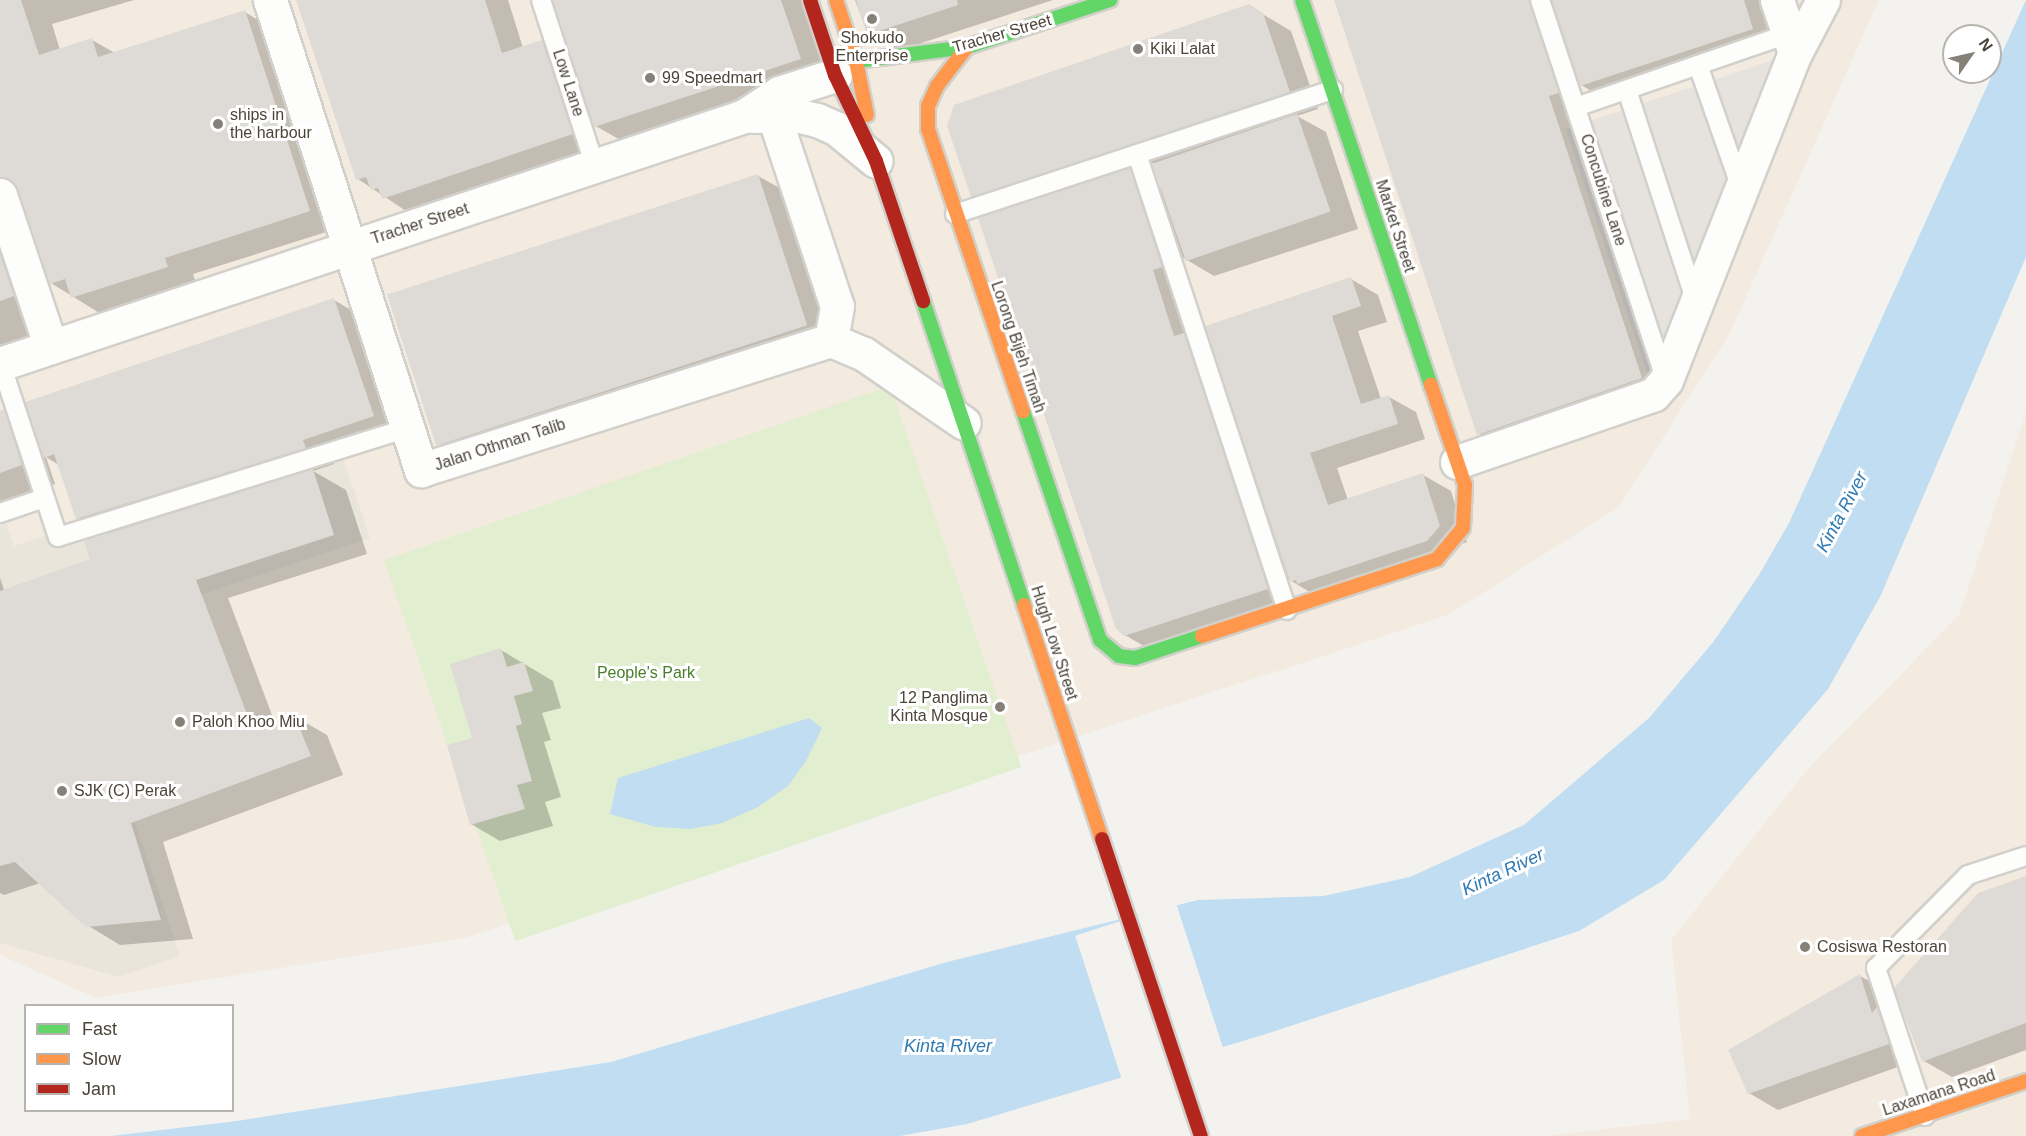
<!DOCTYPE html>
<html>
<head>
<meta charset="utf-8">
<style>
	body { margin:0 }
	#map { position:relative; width:2026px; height:1136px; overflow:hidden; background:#f4f2ee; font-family:Helvetica,sans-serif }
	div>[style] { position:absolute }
	.commercial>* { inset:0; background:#f3ebdf }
	.education>* { inset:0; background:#eae5da }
	.green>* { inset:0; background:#e1eecf; transform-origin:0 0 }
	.parking>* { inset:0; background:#e6e3df }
	.water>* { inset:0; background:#c0ddf1 }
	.pier>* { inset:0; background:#f4f2ee; transform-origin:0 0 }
	.shadow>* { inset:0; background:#0003 }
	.building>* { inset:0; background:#dedbd6; transform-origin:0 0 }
	.roads { filter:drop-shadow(2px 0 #d2d0cb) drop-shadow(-2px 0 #d2d0cb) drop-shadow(0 2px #d2d0cb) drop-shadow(0 -2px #d2d0cb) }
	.lane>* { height:18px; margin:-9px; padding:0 9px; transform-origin:9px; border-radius:9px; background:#fdfdfc }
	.street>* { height:33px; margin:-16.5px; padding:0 16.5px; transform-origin:16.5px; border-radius:16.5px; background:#fdfdfc }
	.fast>* { height:14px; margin:-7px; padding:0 7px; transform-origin:7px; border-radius:7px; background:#63d668 }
	.slow>* { height:14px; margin:-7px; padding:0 7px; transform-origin:7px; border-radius:7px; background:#ff974d }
	.jam>* { height:14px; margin:-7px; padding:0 7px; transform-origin:7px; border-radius:7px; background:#b3261e }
	.dots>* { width:16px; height:16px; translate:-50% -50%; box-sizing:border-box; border:3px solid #fff; border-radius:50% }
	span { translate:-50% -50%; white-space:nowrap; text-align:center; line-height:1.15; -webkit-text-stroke:6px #fff; paint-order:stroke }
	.street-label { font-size:16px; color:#4b4439 }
	.poi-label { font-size:16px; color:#4b4439 }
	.left { translate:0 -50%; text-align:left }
	.right { translate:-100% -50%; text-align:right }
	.park-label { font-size:16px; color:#4a7f2a }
	.water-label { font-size:18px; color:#2e7ab2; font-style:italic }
	.legend { position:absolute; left:24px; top:1004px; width:210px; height:108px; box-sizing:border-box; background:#fff; border:2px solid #b7b4b0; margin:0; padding:8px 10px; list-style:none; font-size:18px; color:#4b4439 }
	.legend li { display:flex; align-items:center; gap:12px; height:30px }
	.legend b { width:30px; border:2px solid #b7b4b0 }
	.north { position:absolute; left:1942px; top:24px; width:60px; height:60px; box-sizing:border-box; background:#fff; border:2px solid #b7b4b0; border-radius:50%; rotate:56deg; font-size:16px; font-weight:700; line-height:24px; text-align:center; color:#4b4439 }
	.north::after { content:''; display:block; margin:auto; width:21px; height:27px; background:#868178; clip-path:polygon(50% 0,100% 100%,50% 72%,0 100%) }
</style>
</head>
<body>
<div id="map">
	<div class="commercial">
		<div style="clip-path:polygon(0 0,1879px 0,1730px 333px,1619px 507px,1448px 615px,464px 938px,96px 998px,0 955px)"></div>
		<div style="clip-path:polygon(2026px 413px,2026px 1136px,1545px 1136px,1690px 1119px,1671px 940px,1807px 770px,1959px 615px)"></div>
	</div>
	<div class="education">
		<div style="clip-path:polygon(336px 437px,370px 538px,72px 638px,180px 956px,119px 977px,0 943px,0 506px,14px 546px)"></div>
	</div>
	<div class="green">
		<div style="left:890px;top:386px;width:403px;height:535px;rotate:71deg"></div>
	</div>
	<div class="parking">
		<div style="clip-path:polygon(1795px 53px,1654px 394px,1566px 129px)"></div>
	</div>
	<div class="water">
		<div style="clip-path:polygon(2026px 0,2026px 257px,1880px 597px,1828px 689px,1664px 880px,1579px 931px,1266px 1034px,967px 1124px,900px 1136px,111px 1136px,237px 1121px,611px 1062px,947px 962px,1198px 900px,1323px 896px,1410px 877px,1524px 825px,1649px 718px,1714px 641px,1759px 575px,1789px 523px)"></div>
		<div style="clip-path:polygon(809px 718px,822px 728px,806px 761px,788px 786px,758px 807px,722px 823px,690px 829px,656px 827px,610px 814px,618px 778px)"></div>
	</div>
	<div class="pier">
		<div style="left:1176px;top:903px;width:155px;height:106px;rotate:72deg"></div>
	</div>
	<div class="shadow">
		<div style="clip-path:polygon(0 0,134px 0,52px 24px,60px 50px,92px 40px,115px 53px,245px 12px,273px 29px,339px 228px,193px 274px,196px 283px,101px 314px,51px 283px,21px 195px,14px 200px,44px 331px,0 345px)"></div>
		<div style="clip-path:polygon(299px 0,508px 0,523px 48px,542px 41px,573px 59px,554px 0,804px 0,829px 75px,624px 142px,592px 124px,601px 151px,412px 215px,358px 179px)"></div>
		<div style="clip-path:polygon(855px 0,1053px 0,897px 51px,868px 34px)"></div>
		<div style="clip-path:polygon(1336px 0,1766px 0,1781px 46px,1610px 102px,1578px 83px,1587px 109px,1577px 112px,1670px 395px,1508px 451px,1479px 434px)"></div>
		<div style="clip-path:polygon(evenodd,1249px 6px,1291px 31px,1318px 109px,1297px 116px,1326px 132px,1358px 229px,1214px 276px,1182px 257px,1190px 283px,1181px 287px,1199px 343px,1216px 353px,1351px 279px,1378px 295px,1387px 322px,1358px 331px,1381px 399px,1389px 397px,1416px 412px,1425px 439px,1337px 468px,1348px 500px,1423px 475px,1451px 491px,1467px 542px,1318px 597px,1288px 579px,1296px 606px,1154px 652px,1125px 635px,1000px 212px,972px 196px,1249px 6px,1153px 163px,1162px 189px,1130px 170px,1153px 163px)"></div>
		<div style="clip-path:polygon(758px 176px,787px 192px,834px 343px,465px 458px,436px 441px)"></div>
		<div style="clip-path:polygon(334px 300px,363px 317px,402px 433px,331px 457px,334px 464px,313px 471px,346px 490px,367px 554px,228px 598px,275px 723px,294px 716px,327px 735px,343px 775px,163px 842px,193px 939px,120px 945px,87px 925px,40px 883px,4px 895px,0 893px,0 578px,4px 590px,92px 560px,107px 535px,78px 518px,59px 465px,46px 457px,55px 484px,0 503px,0 426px,8px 423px,40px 442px)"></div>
		<div style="clip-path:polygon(501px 650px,553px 681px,561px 708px,542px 713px,551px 740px,544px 742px,561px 797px,545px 802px,553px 826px,500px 841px,471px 824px,474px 739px)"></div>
		<div style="clip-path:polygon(2026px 878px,2026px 1050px,1952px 1077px,1924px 1061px)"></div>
		<div style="clip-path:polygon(1860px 976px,1889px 992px,1917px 1060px,1778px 1110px,1749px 1093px)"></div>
	</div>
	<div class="building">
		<div style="clip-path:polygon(0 0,21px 0,39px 55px,92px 38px,98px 57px,245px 10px,310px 211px,165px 258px,168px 267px,71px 298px,65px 279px,50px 284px,18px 189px,12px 181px,0 177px)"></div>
		<div style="clip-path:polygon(296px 0,485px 0,502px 53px,542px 40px,573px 134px,382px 199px,378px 188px,371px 190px,366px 177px,356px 180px)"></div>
		<div style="clip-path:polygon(553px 0,781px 0,801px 59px,594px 127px)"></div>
		<div style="clip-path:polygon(856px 0,957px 0,958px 5px,867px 35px)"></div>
		<div style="clip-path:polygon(1334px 0,1529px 0,1559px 93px,1549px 96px,1642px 378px,1477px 435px)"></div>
		<div style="clip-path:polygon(1552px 0,1744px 0,1753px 29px,1580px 86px)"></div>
		<div style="clip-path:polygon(1249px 4px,1263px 13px,1290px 92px,971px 197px,947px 126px,954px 105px)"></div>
		<div style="left:1297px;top:114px;width:103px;height:153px;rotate:71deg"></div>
		<div style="clip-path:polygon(1130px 168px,1162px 267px,1153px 270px,1174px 336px,1184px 333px,1268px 589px,1124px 636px,1116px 629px,978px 218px)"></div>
		<div style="left:758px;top:174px;width:159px;height:390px;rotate:72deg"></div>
		<div style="clip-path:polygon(0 254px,14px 296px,0 301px)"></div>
		<div style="clip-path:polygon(1351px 277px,1361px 306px,1332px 316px,1361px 404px,1389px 395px,1398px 424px,1310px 453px,1328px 505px,1423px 473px,1440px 526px,1427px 541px,1297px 584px,1296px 580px,1290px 582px,1205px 326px)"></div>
		<div style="clip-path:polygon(334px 298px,374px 416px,303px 440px,306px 448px,76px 519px,54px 454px,44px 458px,25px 402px)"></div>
		<div style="clip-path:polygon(4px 409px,22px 465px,0 473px,0 411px)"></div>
		<div style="clip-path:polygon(313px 469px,334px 535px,196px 580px,253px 730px,294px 714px,311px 756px,131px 823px,161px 920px,86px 927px,15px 862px,0 866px,0 591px,90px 559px,84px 541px)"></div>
		<div style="clip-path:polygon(501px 648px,507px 667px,524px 662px,533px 691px,514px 696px,522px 724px,516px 726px,532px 781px,517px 785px,525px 809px,470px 825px,447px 745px,472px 738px,450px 664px)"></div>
		<div style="clip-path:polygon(2026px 876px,2026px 1023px,1922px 1062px,1894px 988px,1978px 893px)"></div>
		<div style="clip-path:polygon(1860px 974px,1872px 1013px,1877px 1007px,1889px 1044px,1748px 1094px,1728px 1050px)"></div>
	</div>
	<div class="roads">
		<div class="lane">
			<div style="left:541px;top:0;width:175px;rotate:72deg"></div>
			<div style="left:1540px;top:0;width:397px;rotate:71.7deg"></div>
			<div style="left:1698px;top:65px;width:130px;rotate:70.7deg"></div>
			<div style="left:1627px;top:90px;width:223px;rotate:72deg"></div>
			<div style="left:1576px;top:107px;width:224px;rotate:-19deg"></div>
			<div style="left:1137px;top:154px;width:480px;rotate:71.8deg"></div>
			<div style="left:955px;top:214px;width:398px;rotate:-18.2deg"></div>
			<div style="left:1px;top:364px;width:182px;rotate:71.8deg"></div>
			<div style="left:58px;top:537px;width:367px;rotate:-17.3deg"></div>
			<div style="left:0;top:513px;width:46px;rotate:-18.8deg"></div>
			<div style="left:1925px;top:1116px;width:156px;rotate:-108.3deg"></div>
			<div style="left:1876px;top:968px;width:131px;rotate:-45.3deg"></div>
			<div style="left:1968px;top:875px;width:61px;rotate:-18.1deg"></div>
		</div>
		<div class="street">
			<div style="left:270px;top:0;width:494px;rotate:72.2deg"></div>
			<div style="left:421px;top:470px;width:430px;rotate:-17.6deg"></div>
			<div style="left:831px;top:340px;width:36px;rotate:23deg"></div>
			<div style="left:864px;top:354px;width:121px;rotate:34.6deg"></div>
			<div style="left:1777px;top:0;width:56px;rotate:71.2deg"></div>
			<div style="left:752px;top:116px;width:43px;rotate:-1.3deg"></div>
			<div style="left:795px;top:115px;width:23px;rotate:13deg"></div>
			<div style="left:817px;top:120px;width:22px;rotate:24deg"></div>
			<div style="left:837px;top:129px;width:50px;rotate:39.4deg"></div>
			<div style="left:774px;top:116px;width:200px;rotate:71.7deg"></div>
			<div style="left:837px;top:306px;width:35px;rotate:100deg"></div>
			<div style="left:0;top:195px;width:160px;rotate:71.5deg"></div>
			<div style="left:0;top:364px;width:784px;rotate:-18.43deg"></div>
			<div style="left:744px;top:116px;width:42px;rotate:-33.3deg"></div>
			<div style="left:779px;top:93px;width:59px;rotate:-17.8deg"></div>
			<div style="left:1457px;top:462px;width:208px;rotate:-19deg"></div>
			<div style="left:1654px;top:394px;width:18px;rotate:-49deg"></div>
			<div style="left:1666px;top:380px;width:352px;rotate:-68.5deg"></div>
			<div style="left:1795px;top:53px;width:60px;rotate:-62.2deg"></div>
		</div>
		<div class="fast">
			<div style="left:1302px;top:0;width:406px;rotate:71.5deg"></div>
			<div style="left:856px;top:61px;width:112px;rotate:-7.2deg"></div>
			<div style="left:967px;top:47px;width:151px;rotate:-18.2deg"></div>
			<div style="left:923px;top:301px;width:320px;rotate:71.6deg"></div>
			<div style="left:1023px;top:411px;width:242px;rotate:71.4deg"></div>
			<div style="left:1100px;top:640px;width:25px;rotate:40deg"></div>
			<div style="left:1119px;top:656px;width:16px;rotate:7deg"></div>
			<div style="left:1135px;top:658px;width:71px;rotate:-18.2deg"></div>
		</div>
		<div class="slow">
			<div style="left:836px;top:0;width:64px;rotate:71.8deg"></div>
			<div style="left:856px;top:61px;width:55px;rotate:78.5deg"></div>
			<div style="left:967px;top:47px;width:49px;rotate:127.6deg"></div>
			<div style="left:937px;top:86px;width:22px;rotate:114deg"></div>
			<div style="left:928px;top:106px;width:23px;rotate:90deg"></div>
			<div style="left:928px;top:129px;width:298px;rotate:71.4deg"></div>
			<div style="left:1024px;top:605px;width:247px;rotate:71.6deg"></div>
			<div style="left:1202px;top:636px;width:247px;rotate:-18.1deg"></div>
			<div style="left:1437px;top:559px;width:40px;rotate:-50deg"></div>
			<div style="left:1463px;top:528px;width:43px;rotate:-87.3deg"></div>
			<div style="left:1465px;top:485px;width:106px;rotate:-108.8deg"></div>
			<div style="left:1862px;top:1136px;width:173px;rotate:-18.5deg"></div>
		</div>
		<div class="jam">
			<div style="left:810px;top:0;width:79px;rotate:71.6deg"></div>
			<div style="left:835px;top:75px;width:95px;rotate:64.5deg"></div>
			<div style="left:876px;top:161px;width:148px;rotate:71.4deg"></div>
			<div style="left:1102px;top:839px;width:313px;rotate:71.6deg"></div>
		</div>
	</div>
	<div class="dots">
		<div style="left:872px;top:19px;background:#868178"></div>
		<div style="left:1138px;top:49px;background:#868178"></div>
		<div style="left:650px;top:78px;background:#868178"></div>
		<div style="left:218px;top:124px;background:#868178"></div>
		<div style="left:1000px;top:707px;background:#868178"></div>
		<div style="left:180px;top:722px;background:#868178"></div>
		<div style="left:62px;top:791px;background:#868178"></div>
		<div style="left:1805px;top:947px;background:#868178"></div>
	</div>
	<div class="street-label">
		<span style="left:1002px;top:34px;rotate:-16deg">Tracher Street</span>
		<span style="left:568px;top:83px;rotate:72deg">Low Lane</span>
		<span style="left:1603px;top:190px;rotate:72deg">Concubine Lane</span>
		<span style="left:420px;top:224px;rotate:-18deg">Tracher Street</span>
		<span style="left:1395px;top:226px;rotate:72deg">Market Street</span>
		<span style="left:1018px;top:347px;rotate:71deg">Lorong Bijeh Timah</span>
		<span style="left:500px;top:445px;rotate:-18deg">Jalan Othman Talib</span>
		<span style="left:1054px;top:643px;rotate:72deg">Hugh Low Street</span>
		<span style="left:1939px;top:1093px;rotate:-18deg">Laxamana Road</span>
	</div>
	<div class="poi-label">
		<span style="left:872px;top:47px">Shokudo<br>Enterprise</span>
		<span class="left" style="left:1150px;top:49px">Kiki Lalat</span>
		<span class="left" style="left:662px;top:78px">99 Speedmart</span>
		<span class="left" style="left:230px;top:124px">ships in<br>the harbour</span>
		<span class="right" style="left:988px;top:707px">12 Panglima<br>Kinta Mosque</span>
		<span class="left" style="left:192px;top:722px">Paloh Khoo Miu</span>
		<span class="left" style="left:74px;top:791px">SJK (C) Perak</span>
		<span class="left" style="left:1817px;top:947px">Cosiswa Restoran</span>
	</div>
	<div class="park-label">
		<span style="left:646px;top:673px">People's Park</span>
	</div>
	<div class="water-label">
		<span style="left:1842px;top:512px;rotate:-62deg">Kinta River</span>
		<span style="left:1503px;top:872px;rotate:-25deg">Kinta River</span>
		<span style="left:948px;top:1046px">Kinta River</span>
	</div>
	<ul class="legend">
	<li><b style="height:8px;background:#63d668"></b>Fast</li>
	<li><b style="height:8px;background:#ff974d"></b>Slow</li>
	<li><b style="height:8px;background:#b3261e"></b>Jam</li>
	</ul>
	<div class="north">N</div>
</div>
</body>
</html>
